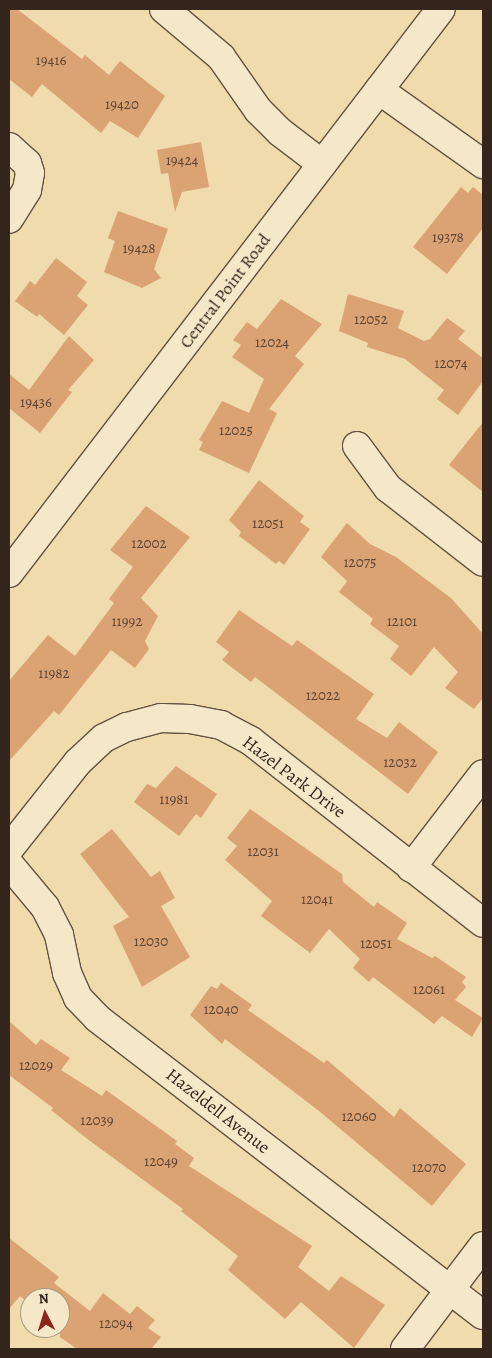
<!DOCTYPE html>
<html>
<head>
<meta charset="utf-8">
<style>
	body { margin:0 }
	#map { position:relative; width:492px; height:1358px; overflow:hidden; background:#f0dbac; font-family:Alegreya,serif }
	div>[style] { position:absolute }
	.building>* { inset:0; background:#dba274 }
	.roads { filter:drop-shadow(1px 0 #635341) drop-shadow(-1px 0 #635341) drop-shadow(0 1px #635341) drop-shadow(0 -1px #635341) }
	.minor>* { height:28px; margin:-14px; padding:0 14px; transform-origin:14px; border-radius:14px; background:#f5e8c9 }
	span { translate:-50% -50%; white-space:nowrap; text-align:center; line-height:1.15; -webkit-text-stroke:4.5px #f5e8c9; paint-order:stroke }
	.number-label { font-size:15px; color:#5e4533 }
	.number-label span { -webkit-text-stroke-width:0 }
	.street-label { font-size:18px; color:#34261d }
	.frame { position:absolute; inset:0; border:10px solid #34261d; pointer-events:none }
	.north { position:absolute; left:20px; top:1288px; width:50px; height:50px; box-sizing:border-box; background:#f5e8c9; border:1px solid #a89a84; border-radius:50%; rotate:355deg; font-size:14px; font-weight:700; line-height:20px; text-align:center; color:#34261d }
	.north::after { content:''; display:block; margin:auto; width:18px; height:22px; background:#8f2418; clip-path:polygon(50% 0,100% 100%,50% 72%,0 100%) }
</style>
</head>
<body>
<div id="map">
	<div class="building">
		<div style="clip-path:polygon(9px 9px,17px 9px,82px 59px,85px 55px,109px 75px,120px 61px,165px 96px,138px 138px,110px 121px,101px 133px,42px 84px,32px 97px,9px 79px)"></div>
		<div style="clip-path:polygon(201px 142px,209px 187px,182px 192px,175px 212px,168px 173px,161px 174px,157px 150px)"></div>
		<div style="clip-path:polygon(461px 187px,468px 193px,473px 187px,483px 195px,483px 228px,447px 274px,413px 247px)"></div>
		<div style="clip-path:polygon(118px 211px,168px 229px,154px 269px,161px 278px,142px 288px,104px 272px,115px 241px,108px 238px)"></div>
		<div style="clip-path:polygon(56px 258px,87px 282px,77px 296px,88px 305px,64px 335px,39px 314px,37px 317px,15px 301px,30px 281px,35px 285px)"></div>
		<div style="clip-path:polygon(348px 294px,404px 311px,398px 328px,424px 341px,430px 339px,447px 318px,465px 331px,458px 339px,483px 358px,483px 381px,458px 415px,437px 399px,444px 390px,405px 359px,367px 347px,368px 343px,339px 331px)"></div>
		<div style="clip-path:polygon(281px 299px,322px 324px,295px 356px,304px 364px,269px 409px,277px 413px,249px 473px,199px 450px,203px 442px,199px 440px,222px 401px,249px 413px,264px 379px,232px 357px,241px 345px,233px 340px,247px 322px,257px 329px)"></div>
		<div style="clip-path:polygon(69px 336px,94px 360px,68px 390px,72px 392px,40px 433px,9px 408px,9px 374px,29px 390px)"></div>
		<div style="clip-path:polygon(483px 422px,483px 492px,449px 465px)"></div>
		<div style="clip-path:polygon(259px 480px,304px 516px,300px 522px,310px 529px,284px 565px,279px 561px,276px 564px,239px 536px,241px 532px,229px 520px)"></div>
		<div style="clip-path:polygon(146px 506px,190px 537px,141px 598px,158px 616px,145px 641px,149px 649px,135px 668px,111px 650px,59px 715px,54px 711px,9px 761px,9px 681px,48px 635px,75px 656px,114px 603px,109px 599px,133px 567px,110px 550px)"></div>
		<div style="clip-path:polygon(347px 523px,370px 544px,396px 557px,451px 598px,483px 634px,483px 698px,474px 709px,445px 688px,458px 672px,434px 647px,411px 676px,390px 659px,399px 646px,370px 624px,373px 619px,339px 592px,347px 581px,321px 557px)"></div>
		<div style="clip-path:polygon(239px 610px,292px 646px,297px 640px,374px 694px,356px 719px,387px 738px,399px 722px,438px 752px,408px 794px,255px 677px,251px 682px,222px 660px,229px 652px,216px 642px)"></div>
		<div style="clip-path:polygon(176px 766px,217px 794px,201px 818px,196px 814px,179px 836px,134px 802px,147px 784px,156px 788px)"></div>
		<div style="clip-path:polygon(250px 809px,342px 874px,343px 882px,374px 907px,377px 902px,407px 923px,397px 939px,432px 958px,435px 956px,466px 977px,462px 982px,466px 987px,455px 1000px,483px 1018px,472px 1037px,442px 1016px,434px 1024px,373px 977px,369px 982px,353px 968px,360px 959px,329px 929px,310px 953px,261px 916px,272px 901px,225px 860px,237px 846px,227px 838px)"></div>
		<div style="clip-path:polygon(112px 829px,151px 877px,160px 871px,175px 898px,161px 906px,190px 957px,142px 987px,113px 926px,129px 917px,80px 854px)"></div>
		<div style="clip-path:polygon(221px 983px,252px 1005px,248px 1010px,324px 1063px,327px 1060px,394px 1117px,400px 1108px,466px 1164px,432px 1206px,319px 1111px,225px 1039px,222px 1044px,190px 1015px,211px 986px,217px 989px)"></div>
		<div style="clip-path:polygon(9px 1021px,36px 1045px,41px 1039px,70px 1058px,61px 1070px,102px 1096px,106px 1090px,177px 1141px,175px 1144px,194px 1158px,189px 1166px,312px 1246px,298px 1267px,329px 1291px,341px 1276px,385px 1305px,354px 1348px,301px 1302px,285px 1319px,228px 1270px,238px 1256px,181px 1211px,183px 1209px,86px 1138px,51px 1110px,53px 1108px,9px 1075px)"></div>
		<div style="clip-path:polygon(9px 1238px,59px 1277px,54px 1283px,90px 1311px,103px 1293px,130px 1314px,137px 1306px,155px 1320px,148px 1328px,161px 1337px,151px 1349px,77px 1349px,60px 1337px,60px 1298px,30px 1298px,30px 1304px,20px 1296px,9px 1309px)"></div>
	</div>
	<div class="roads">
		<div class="minor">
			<div style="left:164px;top:9px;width:75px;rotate:40.1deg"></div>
			<div style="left:221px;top:57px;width:65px;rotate:55.1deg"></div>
			<div style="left:258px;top:110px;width:31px;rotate:45deg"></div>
			<div style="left:280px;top:132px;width:53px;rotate:37.3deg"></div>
			<div style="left:379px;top:90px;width:128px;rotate:35.4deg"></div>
			<div style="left:9px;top:147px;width:24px;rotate:42deg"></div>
			<div style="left:27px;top:163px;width:10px;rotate:73deg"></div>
			<div style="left:30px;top:173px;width:17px;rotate:100deg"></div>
			<div style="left:27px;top:190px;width:34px;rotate:122deg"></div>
			<div style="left:357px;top:446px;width:52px;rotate:53.6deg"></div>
			<div style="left:388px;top:488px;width:120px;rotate:37.9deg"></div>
			<div style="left:9px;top:573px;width:710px;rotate:-52.55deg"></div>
			<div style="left:9px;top:849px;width:111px;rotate:-51.6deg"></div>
			<div style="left:78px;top:762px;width:35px;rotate:-43deg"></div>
			<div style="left:104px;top:738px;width:25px;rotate:-26deg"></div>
			<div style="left:127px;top:727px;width:35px;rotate:-15deg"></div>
			<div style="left:161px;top:718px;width:29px;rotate:2deg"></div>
			<div style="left:190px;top:719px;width:32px;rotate:11deg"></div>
			<div style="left:221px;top:725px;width:34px;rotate:28deg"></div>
			<div style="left:251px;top:741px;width:295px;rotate:38.1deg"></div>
			<div style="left:9px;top:864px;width:56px;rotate:50.1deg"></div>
			<div style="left:45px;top:907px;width:31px;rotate:63deg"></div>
			<div style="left:59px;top:935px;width:39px;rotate:78deg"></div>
			<div style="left:67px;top:973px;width:27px;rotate:66deg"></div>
			<div style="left:78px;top:998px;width:28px;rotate:46deg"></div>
			<div style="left:97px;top:1018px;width:487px;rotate:37.6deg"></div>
			<div style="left:411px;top:868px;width:118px;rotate:-52.5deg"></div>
			<div style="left:405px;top:1349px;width:129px;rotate:-52.9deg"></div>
		</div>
	</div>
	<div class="number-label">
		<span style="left:51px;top:61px">19416</span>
		<span style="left:122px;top:105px">19420</span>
		<span style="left:182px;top:161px">19424</span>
		<span style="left:448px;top:238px">19378</span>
		<span style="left:139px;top:249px">19428</span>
		<span style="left:371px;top:320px">12052</span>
		<span style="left:272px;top:343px">12024</span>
		<span style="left:451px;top:364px">12074</span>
		<span style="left:36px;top:403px">19436</span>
		<span style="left:236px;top:431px">12025</span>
		<span style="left:268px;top:524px">12051</span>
		<span style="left:149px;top:544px">12002</span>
		<span style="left:360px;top:563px">12075</span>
		<span style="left:127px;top:622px">11992</span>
		<span style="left:402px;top:622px">12101</span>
		<span style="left:54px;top:674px">11982</span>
		<span style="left:323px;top:696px">12022</span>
		<span style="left:400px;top:763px">12032</span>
		<span style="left:174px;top:800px">11981</span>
		<span style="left:263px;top:852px">12031</span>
		<span style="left:317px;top:900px">12041</span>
		<span style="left:151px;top:942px">12030</span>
		<span style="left:376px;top:944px">12051</span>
		<span style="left:429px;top:990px">12061</span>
		<span style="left:221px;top:1010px">12040</span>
		<span style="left:36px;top:1066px">12029</span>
		<span style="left:359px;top:1117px">12060</span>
		<span style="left:97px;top:1121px">12039</span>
		<span style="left:161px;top:1162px">12049</span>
		<span style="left:429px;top:1168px">12070</span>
		<span style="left:116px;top:1324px">12094</span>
	</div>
	<div class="street-label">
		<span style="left:225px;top:291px;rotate:-53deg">Central Point Road</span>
		<span style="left:294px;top:777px;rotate:37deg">Hazel Park Drive</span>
		<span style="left:218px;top:1111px;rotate:38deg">Hazeldell Avenue</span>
	</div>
	<div class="frame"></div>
	<div class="north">N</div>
</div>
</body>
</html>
